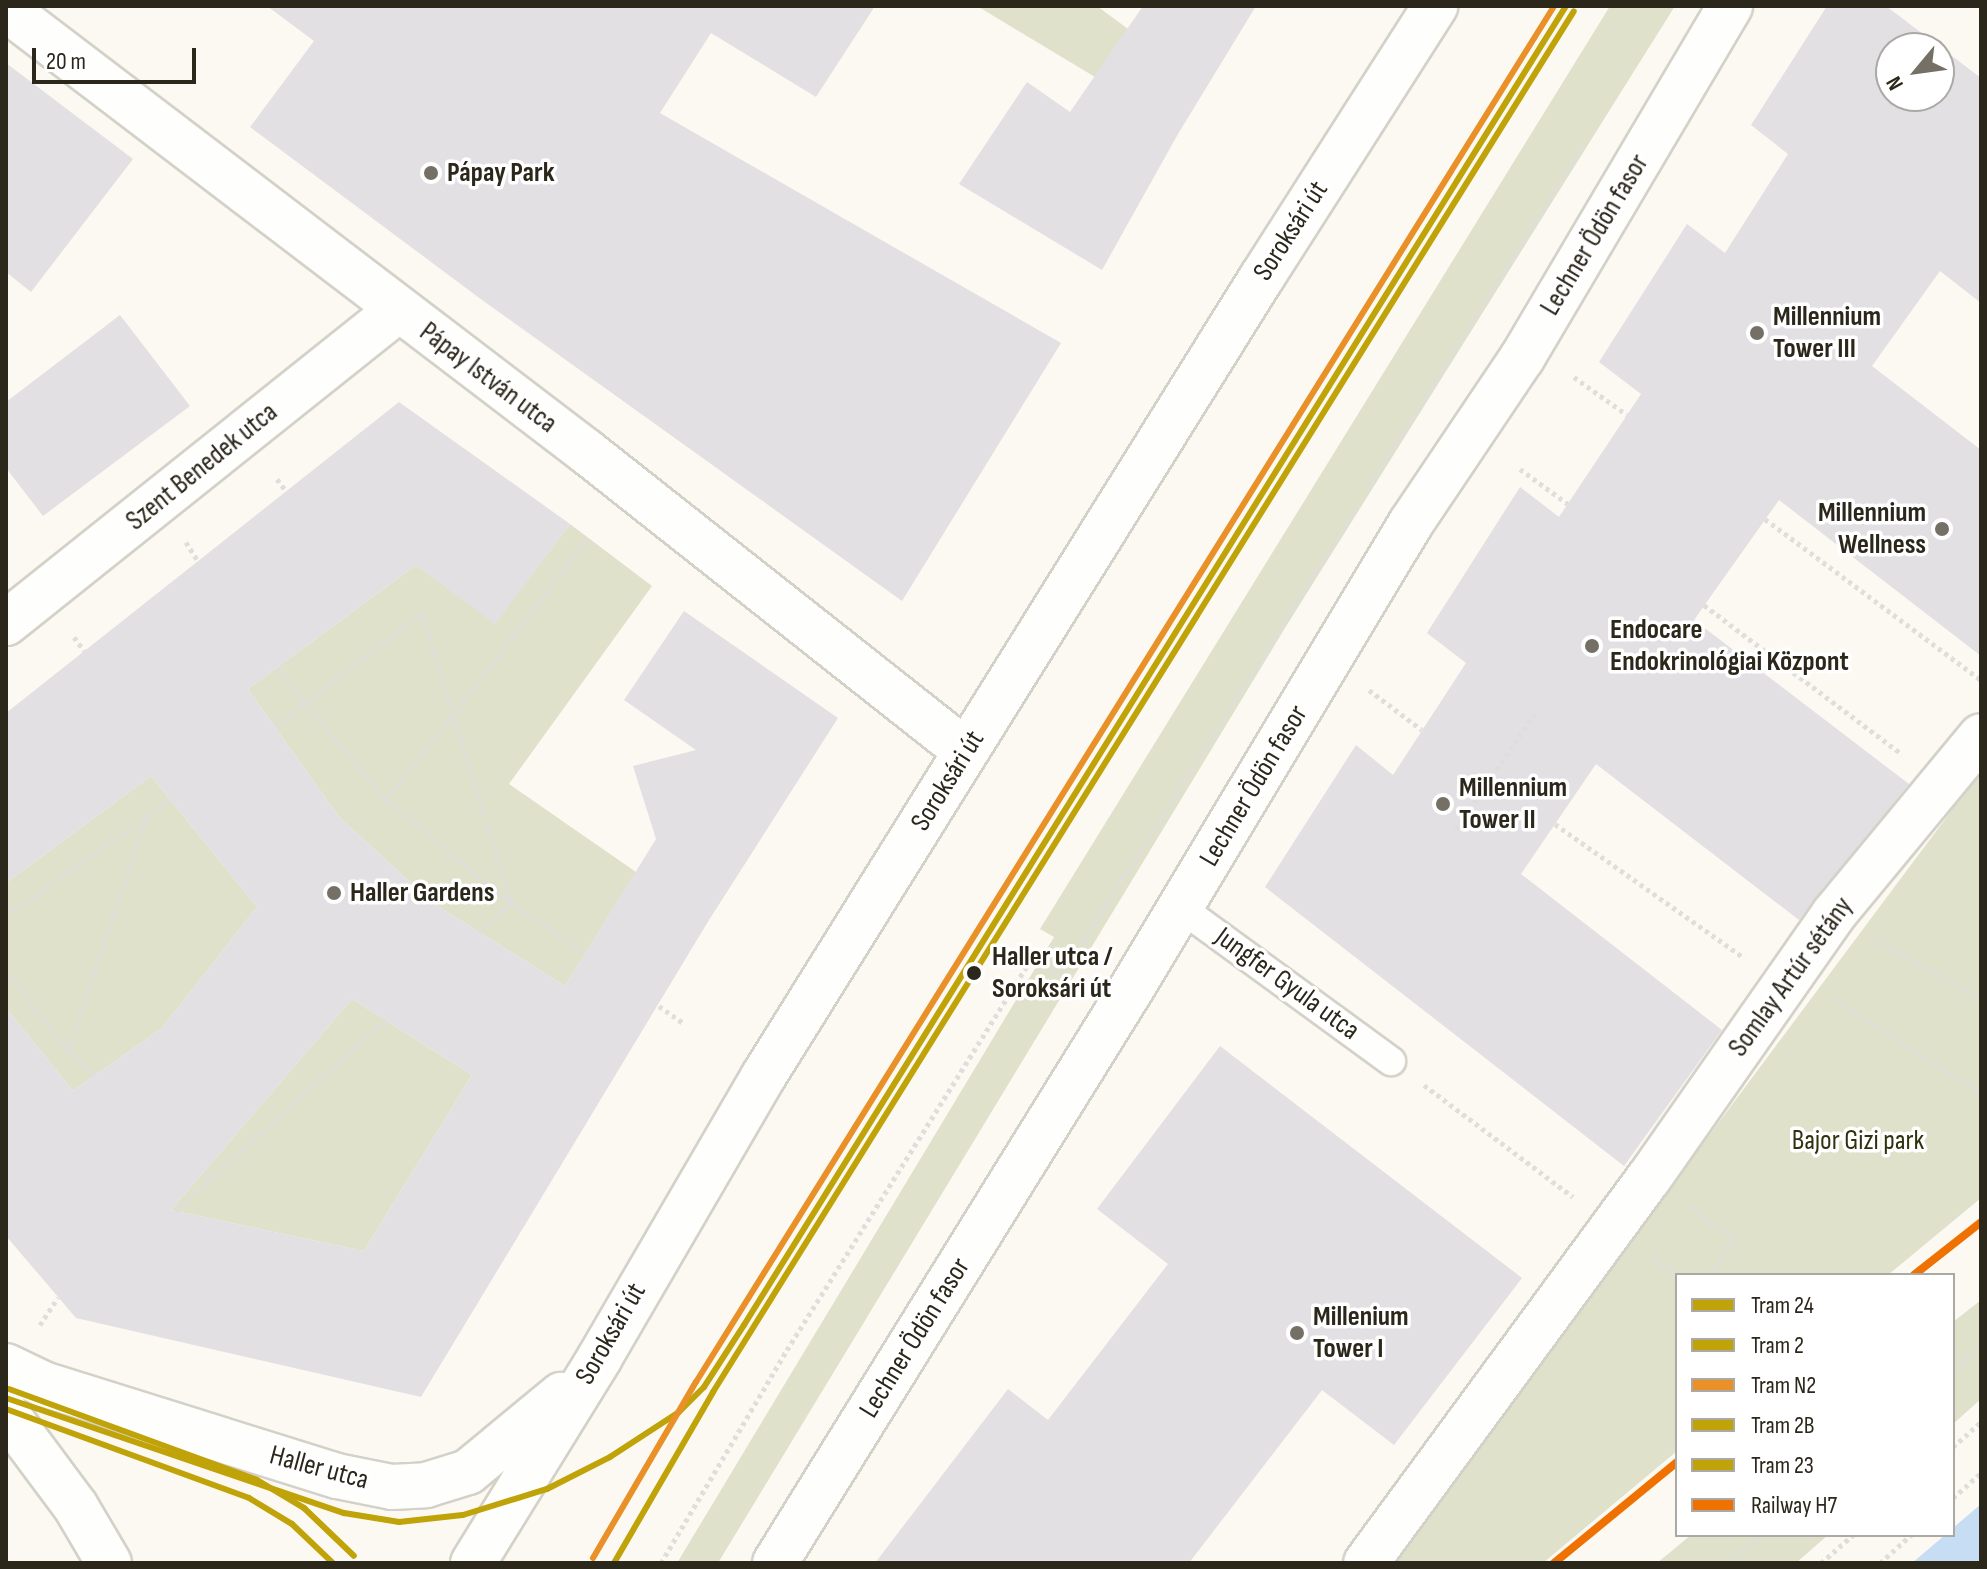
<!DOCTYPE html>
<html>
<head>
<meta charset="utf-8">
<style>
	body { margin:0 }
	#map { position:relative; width:1987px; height:1569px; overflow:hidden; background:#fbf9f2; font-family:"Sofia Sans Condensed",sans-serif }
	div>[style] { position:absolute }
	.green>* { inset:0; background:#e0e1ca }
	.water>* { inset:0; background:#c6ddf4 }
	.building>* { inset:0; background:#e2e0e3 }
	.path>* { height:5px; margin-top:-2.5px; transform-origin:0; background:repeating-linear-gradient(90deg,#dededb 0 4px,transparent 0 8px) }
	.roads { filter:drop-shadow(2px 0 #d4d1c8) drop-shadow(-2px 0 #d4d1c8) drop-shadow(0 2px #d4d1c8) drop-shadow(0 -2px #d4d1c8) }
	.lane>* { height:28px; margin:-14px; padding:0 14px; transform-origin:14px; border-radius:14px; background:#fefefd }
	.street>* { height:44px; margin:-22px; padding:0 22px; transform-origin:22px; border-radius:22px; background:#fefefd }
	.secondary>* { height:44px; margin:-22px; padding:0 22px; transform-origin:22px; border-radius:22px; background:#fefefd }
	.rail-1>* { height:8px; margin:-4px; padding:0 4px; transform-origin:4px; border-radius:4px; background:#ee7101 }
	.tram-1>* { height:6px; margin:-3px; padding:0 3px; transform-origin:3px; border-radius:3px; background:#c0a308 }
	.tram-2>* { height:6px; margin:-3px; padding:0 3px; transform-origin:3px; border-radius:3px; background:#c0a308 }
	.tram-3>* { height:6px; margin:-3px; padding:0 3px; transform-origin:3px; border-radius:3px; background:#ea9028 }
	.tram-4>* { height:6px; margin:-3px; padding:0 3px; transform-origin:3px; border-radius:3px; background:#c0a308 }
	.tram-5>* { height:6px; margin:-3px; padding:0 3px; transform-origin:3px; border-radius:3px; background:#c0a308 }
	.dots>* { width:22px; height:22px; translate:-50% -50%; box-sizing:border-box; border:4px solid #fff; border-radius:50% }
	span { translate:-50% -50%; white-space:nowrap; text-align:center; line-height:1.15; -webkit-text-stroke:7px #fff; paint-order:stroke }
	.poi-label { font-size:28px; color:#2c271b; font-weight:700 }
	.left { translate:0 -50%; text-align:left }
	.right { translate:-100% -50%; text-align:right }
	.street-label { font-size:28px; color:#2c271b }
	.stop-label { font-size:28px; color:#2c271b; font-weight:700 }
	.park-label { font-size:28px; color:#2f320d }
	.frame { position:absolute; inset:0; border:8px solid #2c271b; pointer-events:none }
	.legend { position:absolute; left:1675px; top:1273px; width:280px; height:264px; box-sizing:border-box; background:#fff; border:2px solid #aba9a4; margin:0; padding:10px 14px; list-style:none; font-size:24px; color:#2c271b }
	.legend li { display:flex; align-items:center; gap:16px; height:40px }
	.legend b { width:40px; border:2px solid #aba9a4 }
	.north { position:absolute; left:1875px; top:32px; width:80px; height:80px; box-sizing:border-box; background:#fff; border:2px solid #aba9a4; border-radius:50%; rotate:241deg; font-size:22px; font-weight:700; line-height:32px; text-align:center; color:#2c271b }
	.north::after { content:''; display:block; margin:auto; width:28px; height:36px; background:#747066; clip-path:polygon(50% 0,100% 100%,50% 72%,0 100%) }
	.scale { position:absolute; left:32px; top:48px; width:164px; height:36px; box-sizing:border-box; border:4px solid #2c271b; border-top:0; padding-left:10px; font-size:24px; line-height:28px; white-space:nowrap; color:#2c271b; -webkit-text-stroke:6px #fff; paint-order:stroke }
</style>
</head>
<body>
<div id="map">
	<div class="green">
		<div style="clip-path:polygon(977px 6px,1097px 6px,1128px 29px,1095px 77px)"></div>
		<div style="clip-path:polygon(1610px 6px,1675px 6px,1285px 628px,718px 1563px,677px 1563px,1054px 937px,1040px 929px)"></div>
		<div style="clip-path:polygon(570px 524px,652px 586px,509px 784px,636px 872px,565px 986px,433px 903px,339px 817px,248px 689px,416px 565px,495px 623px)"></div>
		<div style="clip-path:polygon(1981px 771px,1981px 1198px,1888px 1275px,1677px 1275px,1677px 1451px,1543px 1563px,1390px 1563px)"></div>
		<div style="clip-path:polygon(151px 776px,257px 907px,162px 1028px,73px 1091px,6px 1008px,6px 883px)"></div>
		<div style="clip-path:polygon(352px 999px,472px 1075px,364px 1251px,171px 1210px)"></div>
		<div style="clip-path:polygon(1981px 1300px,1981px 1399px,1953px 1424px,1953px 1322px)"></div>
		<div style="clip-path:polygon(1691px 1535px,1828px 1535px,1796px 1563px,1657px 1563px)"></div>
	</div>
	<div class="water">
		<div style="clip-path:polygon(1981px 1504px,1981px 1563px,1912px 1563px,1945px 1535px,1953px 1535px,1953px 1528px)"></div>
	</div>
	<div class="building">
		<div style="clip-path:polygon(267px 6px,875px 6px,816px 97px,711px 33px,660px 113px,1061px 343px,902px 601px,478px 297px,250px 127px,314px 41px)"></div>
		<div style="clip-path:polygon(1143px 6px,1256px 6px,1178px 134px,1102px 270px,959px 184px,1027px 82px,1070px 112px)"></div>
		<div style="clip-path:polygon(evenodd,1827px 6px,1886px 6px,1981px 78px,1981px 303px,1940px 271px,1872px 366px,1981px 450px,1981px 656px,1779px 500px,1694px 620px,1909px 784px,1799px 920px,1596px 764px,1521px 874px,1722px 1030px,1624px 1166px,1265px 887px,1356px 745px,1393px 775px,1466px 663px,1427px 633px,1520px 487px,1559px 517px,1641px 394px,1599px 362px,1687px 224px,1725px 253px,1788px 154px,1751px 125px,1827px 6px,1891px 48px,1939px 48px,1939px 96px,1891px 96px,1891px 48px)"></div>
		<div style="clip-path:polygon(6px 63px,133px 159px,31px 292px,6px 272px)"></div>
		<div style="clip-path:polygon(120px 315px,190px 406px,43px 516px,6px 468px,6px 402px)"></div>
		<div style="clip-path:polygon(evenodd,399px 402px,570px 524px,495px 624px,416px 565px,248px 689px,339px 817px,433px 903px,565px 986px,656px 839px,633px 766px,696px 750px,624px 700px,684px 611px,838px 718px,709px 920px,421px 1397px,76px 1318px,6px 1236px,6px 1008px,73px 1091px,162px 1028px,257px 907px,151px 776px,6px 883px,6px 713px,399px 402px,352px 999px,472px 1075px,364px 1251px,171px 1210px,352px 999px)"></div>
		<div style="clip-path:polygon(1220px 1046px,1522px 1278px,1394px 1445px,1322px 1390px,1189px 1563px,875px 1563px,1008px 1389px,1048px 1420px,1168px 1264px,1097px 1209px)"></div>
	</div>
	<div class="path">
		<div style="left:1574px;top:377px;width:65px;rotate:35.6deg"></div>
		<div style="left:1520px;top:469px;width:59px;rotate:36.1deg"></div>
		<div style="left:277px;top:479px;width:15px;rotate:53deg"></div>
		<div style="left:1368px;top:488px;width:405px;rotate:-57.8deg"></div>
		<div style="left:1765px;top:519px;width:269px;rotate:36.7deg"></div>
		<div style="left:186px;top:542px;width:22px;rotate:58deg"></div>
		<div style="left:1704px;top:605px;width:248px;rotate:37deg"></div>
		<div style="left:74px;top:637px;width:17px;rotate:54deg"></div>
		<div style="left:277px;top:668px;width:170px;rotate:50.5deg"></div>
		<div style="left:385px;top:799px;width:163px;rotate:39.5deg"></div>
		<div style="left:511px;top:903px;width:89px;rotate:34deg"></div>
		<div style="left:1369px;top:690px;width:66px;rotate:37deg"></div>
		<div style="left:275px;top:726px;width:185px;rotate:-37.5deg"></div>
		<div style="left:422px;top:613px;width:303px;rotate:72.9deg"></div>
		<div style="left:511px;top:903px;width:43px;rotate:137.8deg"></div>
		<div style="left:385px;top:799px;width:107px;rotate:-50.7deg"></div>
		<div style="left:453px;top:716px;width:223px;rotate:-52.8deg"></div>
		<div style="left:1555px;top:824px;width:232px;rotate:35.3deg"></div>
		<div style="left:1456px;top:829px;width:145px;rotate:-55.7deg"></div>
		<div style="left:6px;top:916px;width:171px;rotate:-35.3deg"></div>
		<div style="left:1875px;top:939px;width:122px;rotate:29.5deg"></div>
		<div style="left:1092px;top:957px;width:19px;rotate:-115deg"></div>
		<div style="left:1084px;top:940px;width:515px;rotate:-57.76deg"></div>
		<div style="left:6px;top:969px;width:103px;rotate:52.9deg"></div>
		<div style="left:68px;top:1051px;width:37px;rotate:43deg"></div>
		<div style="left:1833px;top:999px;width:175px;rotate:32.4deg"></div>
		<div style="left:659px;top:1006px;width:29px;rotate:35deg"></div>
		<div style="left:68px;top:1051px;width:248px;rotate:-71.4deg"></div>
		<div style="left:147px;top:816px;width:28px;rotate:-35deg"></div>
		<div style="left:1424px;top:1085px;width:186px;rotate:36.9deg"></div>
		<div style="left:205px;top:1171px;width:11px;rotate:45deg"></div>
		<div style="left:1690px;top:1207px;width:55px;rotate:35.4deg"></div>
		<div style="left:1735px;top:1239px;width:44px;rotate:125.8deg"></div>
		<div style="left:176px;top:1211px;width:284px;rotate:-42.3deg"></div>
		<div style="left:1654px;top:1258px;width:29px;rotate:36deg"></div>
		<div style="left:40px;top:1325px;width:33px;rotate:-57deg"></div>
		<div style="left:1953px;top:1370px;width:36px;rotate:-39deg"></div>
		<div style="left:1953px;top:1447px;width:38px;rotate:-42deg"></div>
		<div style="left:1953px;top:1498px;width:38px;rotate:-42deg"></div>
		<div style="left:661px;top:1563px;width:247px;rotate:-59.4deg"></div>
		<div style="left:787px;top:1350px;width:464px;rotate:-58deg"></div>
		<div style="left:1033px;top:956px;width:51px;rotate:34.6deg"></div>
		<div style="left:1730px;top:1563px;width:42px;rotate:-42.1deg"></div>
		<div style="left:1821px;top:1563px;width:43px;rotate:-41.2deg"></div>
		<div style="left:1880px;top:1563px;width:42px;rotate:-42.1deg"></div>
	</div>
	<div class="roads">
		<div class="lane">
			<div style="left:1181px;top:908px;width:260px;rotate:36.1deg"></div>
		</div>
		<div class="street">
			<div style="left:6px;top:9px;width:731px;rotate:37.32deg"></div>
			<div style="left:587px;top:452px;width:483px;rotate:38.3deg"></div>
			<div style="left:6px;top:623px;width:502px;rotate:-38.61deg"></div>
			<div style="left:775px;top:1563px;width:673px;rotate:-58.18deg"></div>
			<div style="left:1130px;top:991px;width:546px;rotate:-59.02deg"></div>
			<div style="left:1411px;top:523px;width:199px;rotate:-56.1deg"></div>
			<div style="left:1522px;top:358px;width:409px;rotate:-59.4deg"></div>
			<div style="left:1366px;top:1563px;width:478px;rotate:-53.7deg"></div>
			<div style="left:1649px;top:1178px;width:321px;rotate:-55deg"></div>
			<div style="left:1833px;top:915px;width:232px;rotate:-50.4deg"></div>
		</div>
		<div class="secondary">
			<div style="left:6px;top:1366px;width:41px;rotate:25.9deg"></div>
			<div style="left:43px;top:1384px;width:308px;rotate:17.4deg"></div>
			<div style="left:337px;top:1476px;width:56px;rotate:11.3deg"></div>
			<div style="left:392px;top:1487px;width:34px;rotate:-3deg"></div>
			<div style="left:426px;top:1485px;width:44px;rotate:-17.2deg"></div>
			<div style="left:468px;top:1472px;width:121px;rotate:-39.6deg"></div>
			<div style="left:6px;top:1413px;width:117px;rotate:53.3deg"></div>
			<div style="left:76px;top:1507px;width:65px;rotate:59.5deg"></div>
			<div style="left:473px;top:1563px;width:242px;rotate:-58.3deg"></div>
			<div style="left:600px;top:1357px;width:324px;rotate:-59.8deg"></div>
			<div style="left:763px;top:1077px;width:943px;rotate:-58.05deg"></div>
			<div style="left:1262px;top:277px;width:322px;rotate:-57.4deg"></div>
		</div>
	</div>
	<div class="rail-1">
		<div style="left:1914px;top:1275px;width:85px;rotate:-38.3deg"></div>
		<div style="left:1554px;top:1563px;width:159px;rotate:-39.4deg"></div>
	</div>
	<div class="tram-1">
		<div style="left:6px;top:1398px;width:357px;rotate:18.8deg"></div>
		<div style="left:344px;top:1513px;width:56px;rotate:9.3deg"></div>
		<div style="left:399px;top:1522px;width:64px;rotate:-6.2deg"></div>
		<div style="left:463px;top:1515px;width:88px;rotate:-17.2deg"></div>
		<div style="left:547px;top:1489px;width:71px;rotate:-26.9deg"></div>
		<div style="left:610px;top:1457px;width:82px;rotate:-33.1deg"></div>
		<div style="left:679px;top:1412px;width:35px;rotate:-45deg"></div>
		<div style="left:704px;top:1387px;width:74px;rotate:-57.2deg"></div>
		<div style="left:744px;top:1325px;width:1554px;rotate:-58.07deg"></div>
	</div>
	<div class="tram-2">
		<div style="left:614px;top:1563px;width:198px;rotate:-59.9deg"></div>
		<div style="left:713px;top:1392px;width:1627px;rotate:-58.06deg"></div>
	</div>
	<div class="tram-3">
		<div style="left:593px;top:1558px;width:204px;rotate:-59.7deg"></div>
		<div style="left:696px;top:1382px;width:1622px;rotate:-58.05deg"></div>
	</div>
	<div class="tram-4">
		<div style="left:6px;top:1409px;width:259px;rotate:20.1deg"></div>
		<div style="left:249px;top:1498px;width:50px;rotate:31.2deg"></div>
		<div style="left:292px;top:1524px;width:57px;rotate:43.6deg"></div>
	</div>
	<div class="tram-5">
		<div style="left:9px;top:1389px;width:264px;rotate:20.1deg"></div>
		<div style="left:257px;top:1480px;width:55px;rotate:30.8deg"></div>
		<div style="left:304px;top:1508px;width:69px;rotate:43.8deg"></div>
	</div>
	<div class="dots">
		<div style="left:431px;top:173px;background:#747066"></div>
		<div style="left:1757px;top:333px;background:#747066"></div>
		<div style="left:1942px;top:529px;background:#747066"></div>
		<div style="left:1592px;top:646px;background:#747066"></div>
		<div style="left:1443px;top:804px;background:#747066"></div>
		<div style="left:334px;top:893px;background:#747066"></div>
		<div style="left:974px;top:973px;background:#2c271b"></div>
		<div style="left:1297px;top:1333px;background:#747066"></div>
	</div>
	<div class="poi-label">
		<span class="left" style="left:447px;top:173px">Pápay Park</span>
		<span class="left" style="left:1773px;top:333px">Millennium<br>Tower III</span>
		<span class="right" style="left:1926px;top:529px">Millennium<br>Wellness</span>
		<span class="left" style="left:1610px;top:646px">Endocare<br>Endokrinológiai Központ</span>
		<span class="left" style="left:1459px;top:804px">Millennium<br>Tower II</span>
		<span class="left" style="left:350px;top:893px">Haller Gardens</span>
		<span class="left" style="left:1313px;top:1333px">Millenium<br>Tower I</span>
	</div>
	<div class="street-label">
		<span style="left:1291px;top:231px;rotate:-57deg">Soroksári út</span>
		<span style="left:1595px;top:235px;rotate:-59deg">Lechner Ödön fasor</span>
		<span style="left:488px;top:378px;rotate:37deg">Pápay István utca</span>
		<span style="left:202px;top:467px;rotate:-39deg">Szent Benedek utca</span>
		<span style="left:948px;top:781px;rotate:-58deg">Soroksári út</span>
		<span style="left:1254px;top:786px;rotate:-59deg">Lechner Ödön fasor</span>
		<span style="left:1791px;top:977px;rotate:-54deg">Somlay Artúr sétány</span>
		<span style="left:1287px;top:984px;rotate:36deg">Jungfer Gyula utca</span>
		<span style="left:611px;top:1334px;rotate:-60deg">Soroksári út</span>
		<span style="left:915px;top:1338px;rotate:-58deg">Lechner Ödön fasor</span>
		<span style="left:319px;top:1468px;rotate:15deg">Haller utca</span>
	</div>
	<div class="stop-label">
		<span class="left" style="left:992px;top:973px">Haller utca /<br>Soroksári út</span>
	</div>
	<div class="park-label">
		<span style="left:1858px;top:1141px">Bajor Gizi park</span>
	</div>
	<div class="frame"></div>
	<ul class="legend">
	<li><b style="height:10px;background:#c0a308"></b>Tram 24</li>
	<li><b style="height:10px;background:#c0a308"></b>Tram 2</li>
	<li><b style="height:10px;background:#ea9028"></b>Tram N2</li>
	<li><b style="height:10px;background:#c0a308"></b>Tram 2B</li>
	<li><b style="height:10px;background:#c0a308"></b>Tram 23</li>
	<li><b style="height:10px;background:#ee7101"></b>Railway H7</li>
	</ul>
	<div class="north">N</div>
	<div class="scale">20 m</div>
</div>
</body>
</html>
